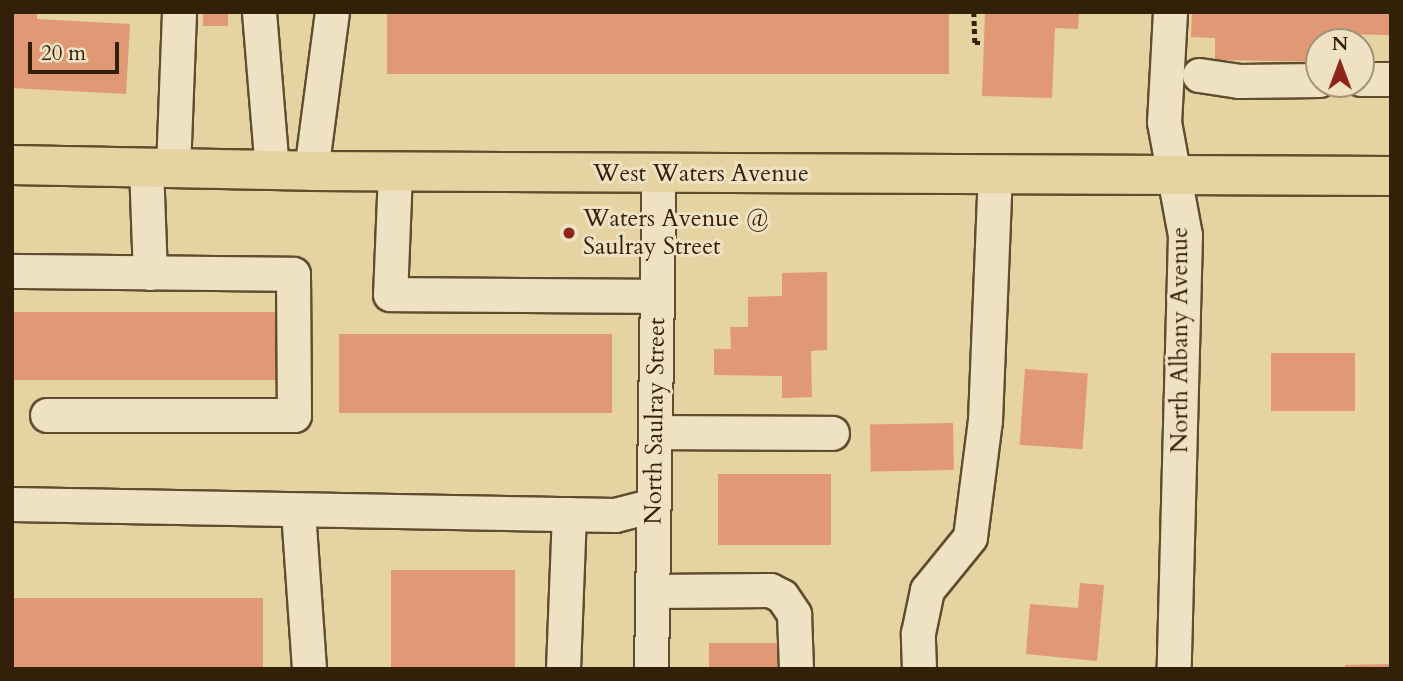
<!DOCTYPE html>
<html>
<head>
<meta charset="utf-8">
<style>
	body { margin:0 }
	#map { position:relative; width:1403px; height:681px; overflow:hidden; background:#e6d3a2; font-family:Cardo,serif }
	div>[style] { position:absolute }
	.building>* { inset:0; background:#e19874; transform-origin:0 0 }
	.path>* { height:4.5px; margin-top:-2.25px; transform-origin:0; background:repeating-linear-gradient(90deg,#322009 0 5px,transparent 0 8.5px) }
	.roads { filter:drop-shadow(2px 0 #5f4d2f) drop-shadow(-2px 0 #5f4d2f) drop-shadow(0 2px #5f4d2f) drop-shadow(0 -2px #5f4d2f) }
	.minor>* { height:33px; margin:-16.5px; padding:0 16.5px; transform-origin:16.5px; border-radius:16.5px; background:#efe2c3 }
	.major>* { height:38px; margin:-19px; padding:0 19px; transform-origin:19px; border-radius:19px; background:#e6d3a2 }
	.dots>* { width:19px; height:19px; translate:-50% -50%; box-sizing:border-box; border:4px solid #efe2c3; border-radius:50% }
	span { translate:-50% -50%; white-space:nowrap; text-align:center; line-height:1.15; -webkit-text-stroke:6px #efe2c3; paint-order:stroke }
	.street-label { font-size:24px; color:#322009 }
	.poi-label { font-size:24px; color:#322009 }
	.left { translate:0 -50%; text-align:left }
	.frame { position:absolute; inset:0; border:14px solid #322009; pointer-events:none }
	.north { position:absolute; left:1305px; top:28px; width:70px; height:70px; box-sizing:border-box; background:#efe2c3; border:2px solid #a39479; border-radius:50%; rotate:0deg; font-size:19px; font-weight:700; line-height:28px; text-align:center; color:#322009 }
	.north::after { content:''; display:block; margin:auto; width:24px; height:32px; background:#8f2418; clip-path:polygon(50% 0,100% 100%,50% 72%,0 100%) }
	.scale { position:absolute; left:28px; top:42px; width:91px; height:32px; box-sizing:border-box; border:4px solid #322009; border-top:0; padding-left:9px; font-size:21px; line-height:24px; white-space:nowrap; color:#322009; -webkit-text-stroke:5px #efe2c3; paint-order:stroke }
</style>
</head>
<body>
<div id="map">
	<div class="building">
		<div style="clip-path:polygon(12px 12px,37px 12px,37px 19px,130px 24px,126px 94px,12px 88px)"></div>
		<div style="left:203px;top:12px;width:25px;height:14px"></div>
		<div style="left:387px;top:12px;width:562px;height:62px"></div>
		<div style="clip-path:polygon(985px 12px,1079px 12px,1078px 29px,1055px 28px,1052px 98px,982px 96px)"></div>
		<div style="clip-path:polygon(1192px 12px,1391px 12px,1391px 35px,1329px 34px,1329px 42px,1319px 42px,1319px 62px,1215px 60px,1215px 38px,1191px 37px)"></div>
		<div style="clip-path:polygon(827px 272px,827px 350px,811px 351px,812px 397px,782px 398px,782px 376px,714px 375px,714px 349px,731px 349px,730px 327px,748px 327px,748px 297px,782px 296px,782px 273px)"></div>
		<div style="left:12px;top:312px;width:274px;height:68px"></div>
		<div style="left:339px;top:334px;width:273px;height:79px"></div>
		<div style="left:1271px;top:353px;width:84px;height:58px"></div>
		<div style="left:1025px;top:369px;width:63px;height:76px;rotate:4deg"></div>
		<div style="left:953px;top:423px;width:47px;height:83px;rotate:89deg"></div>
		<div style="left:718px;top:474px;width:113px;height:71px"></div>
		<div style="left:391px;top:570px;width:124px;height:99px"></div>
		<div style="clip-path:polygon(1080px 583px,1104px 585px,1097px 661px,1026px 654px,1030px 604px,1078px 608px)"></div>
		<div style="left:12px;top:598px;width:251px;height:71px"></div>
		<div style="left:709px;top:643px;width:73px;height:26px"></div>
		<div style="clip-path:polygon(1391px 664px,1391px 669px,1345px 669px,1345px 665px)"></div>
	</div>
	<div class="path">
		<div style="left:974px;top:12px;width:31px;rotate:88deg"></div>
		<div style="left:975px;top:43px;width:8px"></div>
	</div>
	<div class="roads">
		<div class="minor">
			<div style="left:259px;top:12px;width:160px;rotate:85.3deg"></div>
			<div style="left:1170px;top:12px;width:110px;rotate:93.1deg"></div>
			<div style="left:1164px;top:122px;width:115px;rotate:79.5deg"></div>
			<div style="left:1185px;top:235px;width:434px;rotate:91.5deg"></div>
			<div style="left:1199px;top:75px;width:40px;rotate:8.5deg"></div>
			<div style="left:1239px;top:81px;width:80px;rotate:-0.7deg"></div>
			<div style="left:1361px;top:79px;width:30px"></div>
			<div style="left:146px;top:166px;width:107px;rotate:87.9deg"></div>
			<div style="left:173px;top:169px;width:157px;rotate:-87.8deg"></div>
			<div style="left:311px;top:171px;width:160px;rotate:-82.5deg"></div>
			<div style="left:395px;top:172px;width:122px;rotate:92.3deg"></div>
			<div style="left:390px;top:294px;width:267px;rotate:0.4deg"></div>
			<div style="left:12px;top:271px;width:281px;rotate:0.6deg"></div>
			<div style="left:293px;top:274px;width:141px;rotate:89.6deg"></div>
			<div style="left:294px;top:415px;width:247px;rotate:180deg"></div>
			<div style="left:655px;top:432px;width:177px;rotate:0.3deg"></div>
			<div style="left:12px;top:504px;width:603px;rotate:1.05deg"></div>
			<div style="left:615px;top:515px;width:40px;rotate:-14.4deg"></div>
			<div style="left:298px;top:511px;width:158px;rotate:86deg"></div>
			<div style="left:652px;top:591px;width:118px;rotate:-0.5deg"></div>
			<div style="left:770px;top:590px;width:13px;rotate:27deg"></div>
			<div style="left:782px;top:596px;width:22px;rotate:56deg"></div>
			<div style="left:794px;top:614px;width:55px;rotate:87.9deg"></div>
			<div style="left:563px;top:669px;width:155px;rotate:-87.8deg"></div>
			<div style="left:651px;top:669px;width:495px;rotate:-89.1deg"></div>
			<div style="left:919px;top:669px;width:36px;rotate:-92deg"></div>
			<div style="left:918px;top:633px;width:44px;rotate:-78.2deg"></div>
			<div style="left:927px;top:590px;width:68px;rotate:-50.9deg"></div>
			<div style="left:970px;top:537px;width:118px;rotate:-82.7deg"></div>
			<div style="left:985px;top:420px;width:245px;rotate:-87.7deg"></div>
		</div>
		<div class="major">
			<div style="left:12px;top:165px;width:299px;rotate:1.1deg"></div>
			<div style="left:311px;top:171px;width:1080px;rotate:0.27deg"></div>
		</div>
	</div>
	<div class="dots">
		<div style="left:569px;top:233px;background:#8f2418"></div>
	</div>
	<div class="street-label">
		<span style="left:701px;top:174px">West Waters Avenue</span>
		<span style="left:1180px;top:340px;rotate:-90deg">North Albany Avenue</span>
		<span style="left:655px;top:421px;rotate:-89deg">North Saulray Street</span>
	</div>
	<div class="poi-label">
		<span class="left" style="left:583px;top:233px">Waters Avenue @<br>Saulray Street</span>
	</div>
	<div class="frame"></div>
	<div class="north">N</div>
	<div class="scale">20 m</div>
</div>
</body>
</html>
